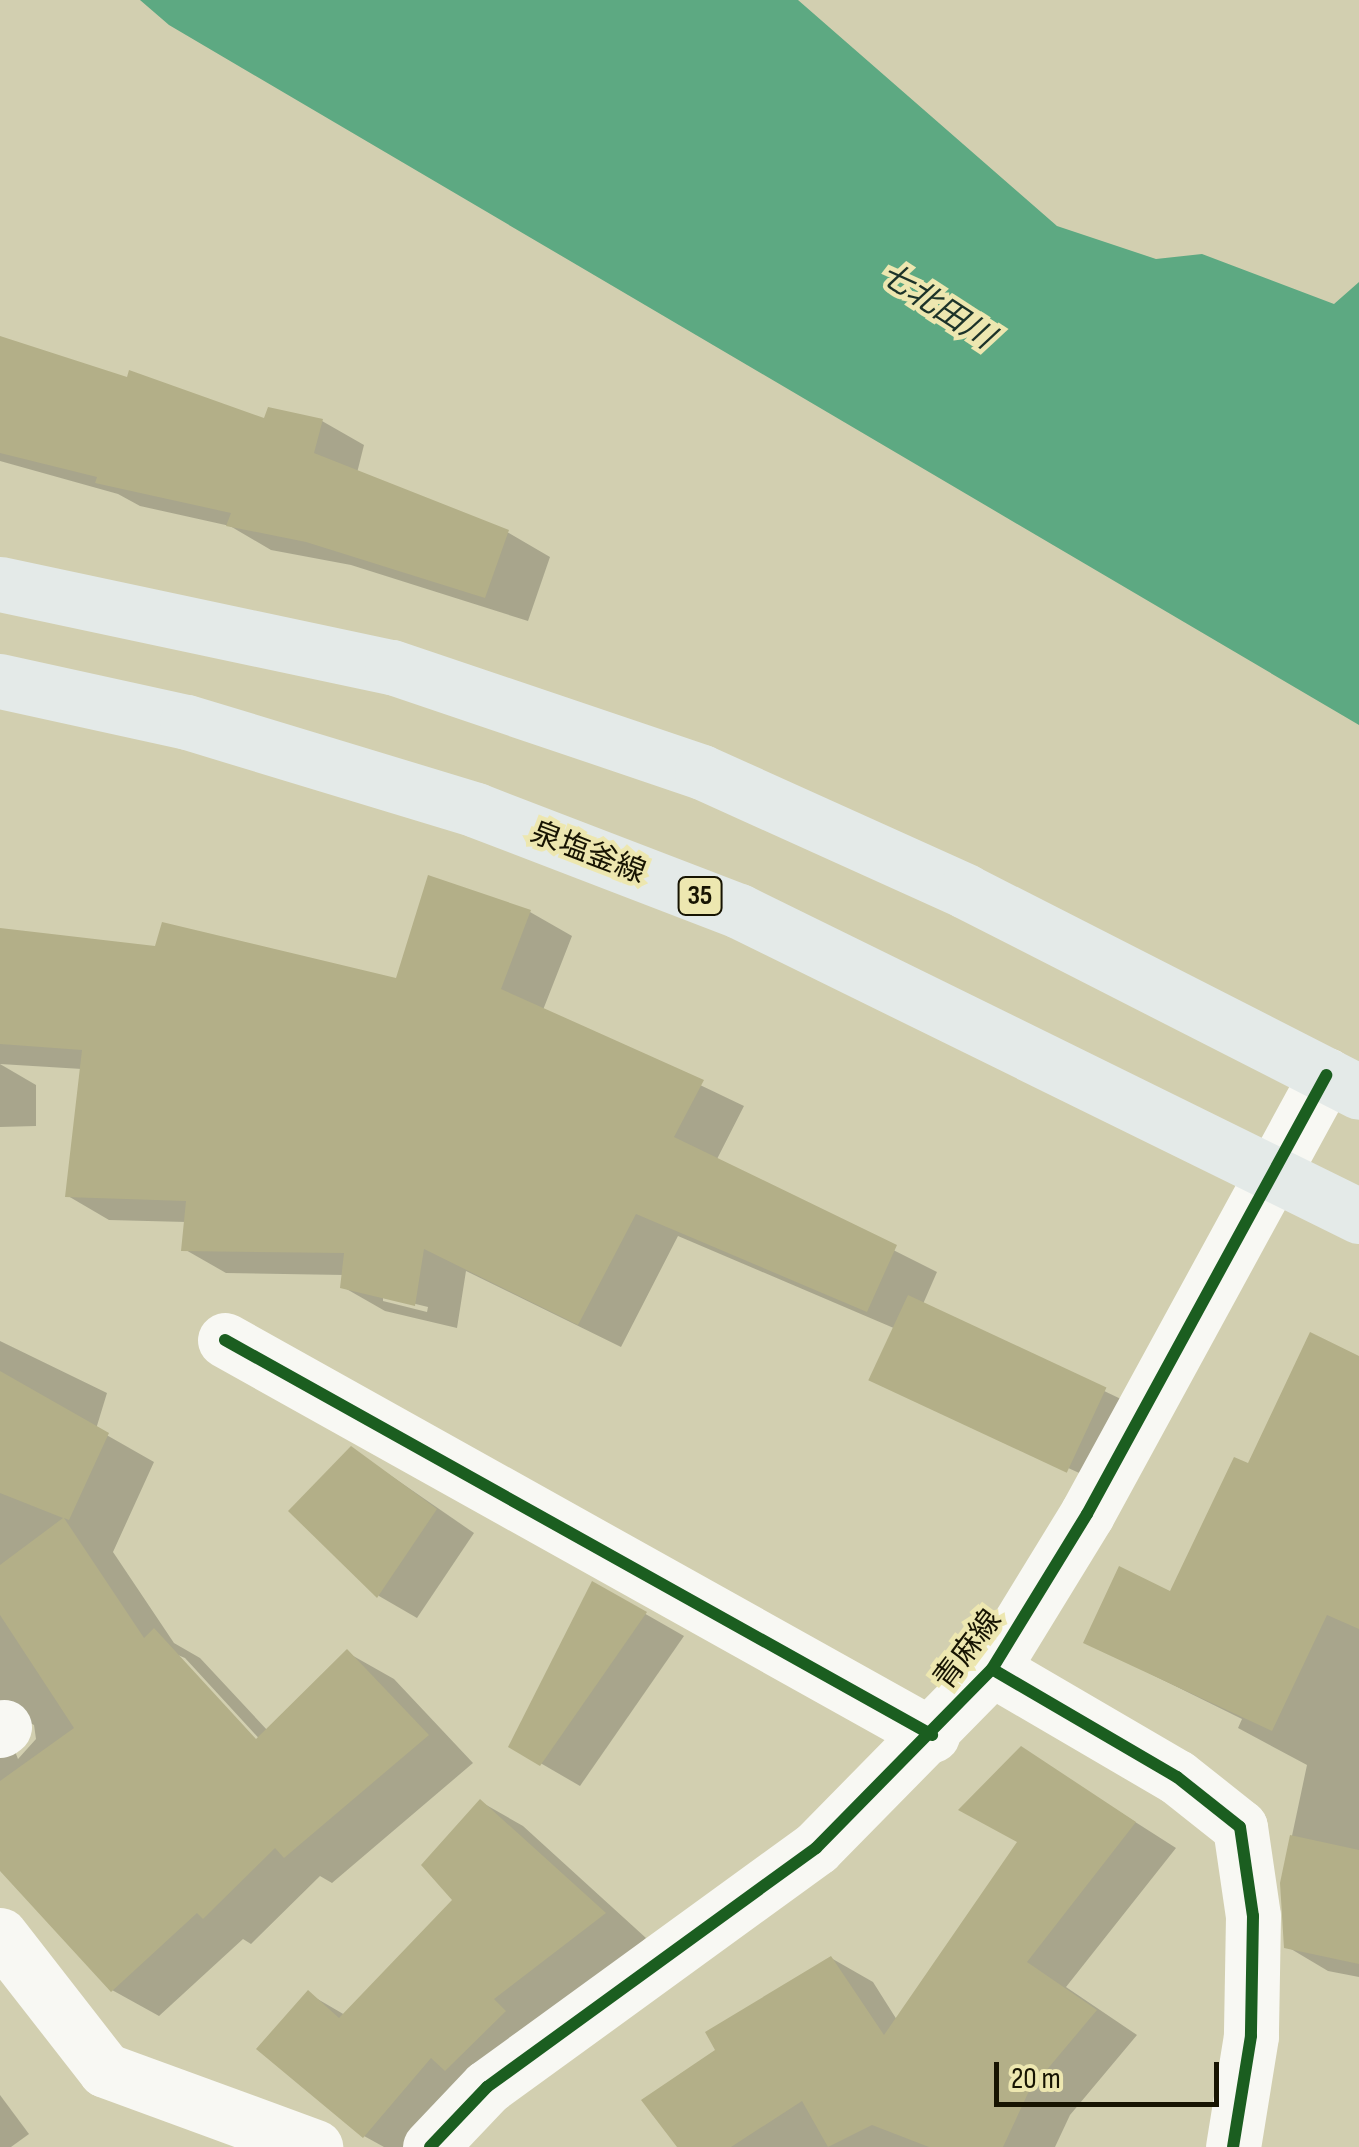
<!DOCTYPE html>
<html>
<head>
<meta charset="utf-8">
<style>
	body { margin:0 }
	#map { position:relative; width:1359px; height:2147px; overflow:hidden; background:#d2cfb0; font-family:"Sofia Sans Condensed","Noto Sans JP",sans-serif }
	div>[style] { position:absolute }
	.water>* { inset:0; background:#5da982 }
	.shadow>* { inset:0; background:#0003 }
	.building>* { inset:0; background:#b3af88; transform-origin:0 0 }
	.minor>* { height:55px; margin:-27.5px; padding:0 27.5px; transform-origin:27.5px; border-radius:27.5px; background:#f8f8f3 }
	.tertiary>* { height:55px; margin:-27.5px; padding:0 27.5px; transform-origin:27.5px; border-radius:27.5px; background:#f8f8f3 }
	.primary>* { height:55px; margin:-27.5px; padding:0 27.5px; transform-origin:27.5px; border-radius:27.5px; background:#e4eae8 }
	.cycleway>* { height:12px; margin:-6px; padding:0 6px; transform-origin:6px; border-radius:6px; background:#1b5e20 }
	span { translate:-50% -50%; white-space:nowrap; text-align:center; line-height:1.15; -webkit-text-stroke:9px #ede7b0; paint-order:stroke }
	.shield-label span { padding:2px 8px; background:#ede7b0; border:2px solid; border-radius:8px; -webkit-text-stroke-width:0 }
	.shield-label { font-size:28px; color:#171402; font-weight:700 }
	.street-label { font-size:30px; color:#171402 }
	.water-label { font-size:32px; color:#1c3329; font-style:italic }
	.scale { position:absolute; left:994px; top:2062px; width:225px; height:45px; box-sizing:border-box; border:5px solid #171402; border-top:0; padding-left:12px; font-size:30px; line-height:35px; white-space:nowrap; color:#171402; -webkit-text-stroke:8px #ede7b0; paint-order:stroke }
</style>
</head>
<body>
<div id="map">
	<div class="water">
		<div style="clip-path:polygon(140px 0,798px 0,1057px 226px,1156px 259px,1202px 254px,1334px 304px,1359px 282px,1359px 725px,169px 25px)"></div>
	</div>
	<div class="shadow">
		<div style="clip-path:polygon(0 339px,266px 421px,322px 421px,364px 445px,357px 473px,507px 532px,550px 557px,528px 621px,351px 565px,271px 550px,230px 526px,140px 506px,118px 494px,0 461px)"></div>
		<div style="clip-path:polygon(evenodd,429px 878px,530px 912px,572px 936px,543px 1010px,744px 1106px,716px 1161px,937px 1272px,923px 1304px,1148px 1412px,1117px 1490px,873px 1380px,896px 1329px,678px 1236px,621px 1347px,466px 1271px,457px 1328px,385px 1311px,343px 1287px,344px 1275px,226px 1273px,184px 1249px,186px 1222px,109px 1220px,68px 1196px,82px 1069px,0 1064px,0 930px,398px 981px,429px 878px,383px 1296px,428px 1307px,427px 1312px,383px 1301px,383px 1296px)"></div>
		<div style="clip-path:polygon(0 1064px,36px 1085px,36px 1126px,0 1127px)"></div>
		<div style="clip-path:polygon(evenodd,0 1341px,107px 1393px,96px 1429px,154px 1462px,113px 1552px,174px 1643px,200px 1658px,268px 1731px,348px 1653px,394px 1679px,473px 1763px,332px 1883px,320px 1876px,251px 1944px,243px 1939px,159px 2016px,112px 1990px,0 1867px,0 1713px,18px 1759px,36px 1739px,34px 1725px,0 1708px,0 1341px,173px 1653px,185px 1658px,266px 1746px,263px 1750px,173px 1653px)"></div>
		<div style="clip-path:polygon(1359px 1358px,1359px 1977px,1328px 1971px,1286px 1946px,1282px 1883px,1307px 1765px,1238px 1728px,1242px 1719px,1086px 1642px,1171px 1594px,1249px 1466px)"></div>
		<div style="clip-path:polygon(355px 1451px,474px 1533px,417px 1618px,379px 1596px,291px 1511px)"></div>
		<div style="clip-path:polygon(593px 1584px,684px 1636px,580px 1786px,511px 1746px)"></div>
		<div style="clip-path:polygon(1021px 1749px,1176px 1848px,1066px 1987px,1137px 2035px,1070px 2115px,1055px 2147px,680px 2147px,718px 2050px,831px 1958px,873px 1982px,897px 2020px,1020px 1843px)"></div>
		<div style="clip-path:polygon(481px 1802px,523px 1826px,646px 1938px,418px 2147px,384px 2147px,364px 2136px,309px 1994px,345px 2015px,456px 1900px)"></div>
		<div style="clip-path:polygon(0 2095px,29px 2134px,11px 2147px,0 2147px)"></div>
	</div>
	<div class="building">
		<div style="clip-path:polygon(0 336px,127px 377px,129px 370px,264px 418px,268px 407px,323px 419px,314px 453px,509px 530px,485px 598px,306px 542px,226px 526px,231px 513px,95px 483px,97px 477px,0 453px)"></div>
		<div style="clip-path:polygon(428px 875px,531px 910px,501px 989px,704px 1080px,674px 1137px,897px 1245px,867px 1312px,636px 1214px,578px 1325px,424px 1249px,415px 1306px,340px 1288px,344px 1253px,181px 1251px,186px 1201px,65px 1197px,82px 1050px,0 1044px,0 928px,155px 946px,162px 922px,396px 978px)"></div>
		<div style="left:908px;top:1295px;width:219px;height:94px;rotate:25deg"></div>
		<div style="clip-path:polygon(1310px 1332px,1359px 1356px,1359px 1629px,1327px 1615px,1272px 1731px,1083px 1643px,1119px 1566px,1170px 1591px,1234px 1457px,1248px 1463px)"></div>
		<div style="clip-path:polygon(0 1371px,109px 1433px,69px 1520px,64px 1518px,144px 1638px,154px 1628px,256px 1739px,347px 1649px,429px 1735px,284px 1858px,275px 1848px,203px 1919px,197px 1913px,111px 1992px,0 1871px,0 1781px,74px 1728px,0 1615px,0 1565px,63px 1518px,0 1493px)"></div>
		<div style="clip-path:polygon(351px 1446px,437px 1509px,377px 1598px,288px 1511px)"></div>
		<div style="clip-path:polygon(592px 1581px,647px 1612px,540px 1766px,508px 1747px)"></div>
		<div style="clip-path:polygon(1021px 1746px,1136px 1822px,1027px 1962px,1097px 2010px,1029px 2091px,1003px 2147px,929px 2147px,872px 2125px,828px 2147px,802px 2101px,731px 2147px,677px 2147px,641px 2100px,715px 2050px,705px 2032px,831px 1956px,884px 2035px,1017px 1842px,958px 1810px)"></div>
		<div style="clip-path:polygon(480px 1799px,606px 1913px,494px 1999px,506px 2011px,445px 2071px,431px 2058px,363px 2138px,256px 2049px,308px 1990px,339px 2018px,452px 1900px,421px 1865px)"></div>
		<div style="clip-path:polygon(1290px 1835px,1359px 1850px,1359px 1964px,1284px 1948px,1280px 1883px)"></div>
	</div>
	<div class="minor">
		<div style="left:225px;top:1340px;width:810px;rotate:29.19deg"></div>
		<div style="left:992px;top:1669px;width:214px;rotate:30.3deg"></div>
		<div style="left:1177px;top:1777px;width:80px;rotate:38.4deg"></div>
		<div style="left:1240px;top:1827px;width:90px;rotate:81.7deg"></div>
		<div style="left:1253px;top:1916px;width:120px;rotate:91deg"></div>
		<div style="left:1251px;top:2036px;width:112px;rotate:99.2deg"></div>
		<div style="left:0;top:1730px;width:5px;rotate:-37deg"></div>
		<div style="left:0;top:1935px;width:171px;rotate:52.1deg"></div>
		<div style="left:105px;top:2070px;width:224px;rotate:20.1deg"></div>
	</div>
	<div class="tertiary">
		<div style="left:430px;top:2147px;width:83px;rotate:-46.5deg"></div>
		<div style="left:487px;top:2087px;width:407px;rotate:-36deg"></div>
		<div style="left:816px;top:1848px;width:251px;rotate:-45.5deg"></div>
		<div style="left:992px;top:1669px;width:182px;rotate:-58.5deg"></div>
		<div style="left:1087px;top:1514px;width:500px;rotate:-61.4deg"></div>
	</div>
	<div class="primary">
		<div style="left:0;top:584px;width:401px;rotate:12deg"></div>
		<div style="left:392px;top:667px;width:327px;rotate:18.7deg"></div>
		<div style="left:702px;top:772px;width:289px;rotate:24.3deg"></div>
		<div style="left:965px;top:891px;width:442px;rotate:27deg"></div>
		<div style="left:0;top:681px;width:191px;rotate:12.4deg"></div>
		<div style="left:187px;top:722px;width:302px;rotate:16.9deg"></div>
		<div style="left:476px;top:810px;width:282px;rotate:21deg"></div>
		<div style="left:739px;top:911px;width:691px;rotate:26.19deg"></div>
	</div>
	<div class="cycleway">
		<div style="left:225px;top:1340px;width:810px;rotate:29.19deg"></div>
		<div style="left:992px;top:1669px;width:214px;rotate:30.3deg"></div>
		<div style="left:1177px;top:1777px;width:80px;rotate:38.4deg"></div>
		<div style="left:1240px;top:1827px;width:90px;rotate:81.7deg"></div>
		<div style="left:1253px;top:1916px;width:120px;rotate:91deg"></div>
		<div style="left:1251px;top:2036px;width:112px;rotate:99.2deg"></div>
		<div style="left:430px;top:2147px;width:83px;rotate:-46.5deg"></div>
		<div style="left:487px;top:2087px;width:407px;rotate:-36deg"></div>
		<div style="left:816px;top:1848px;width:251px;rotate:-45.5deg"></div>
		<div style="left:992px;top:1669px;width:182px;rotate:-58.5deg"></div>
		<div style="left:1087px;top:1514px;width:500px;rotate:-61.4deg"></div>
	</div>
	<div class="shield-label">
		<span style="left:700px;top:896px">35</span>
	</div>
	<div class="street-label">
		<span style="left:588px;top:853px;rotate:21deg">泉塩釜線</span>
		<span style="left:968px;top:1650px;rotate:-53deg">青麻線</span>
	</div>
	<div class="water-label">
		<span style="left:936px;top:307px;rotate:33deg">七北田川</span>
	</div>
	<div class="scale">20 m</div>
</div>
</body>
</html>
